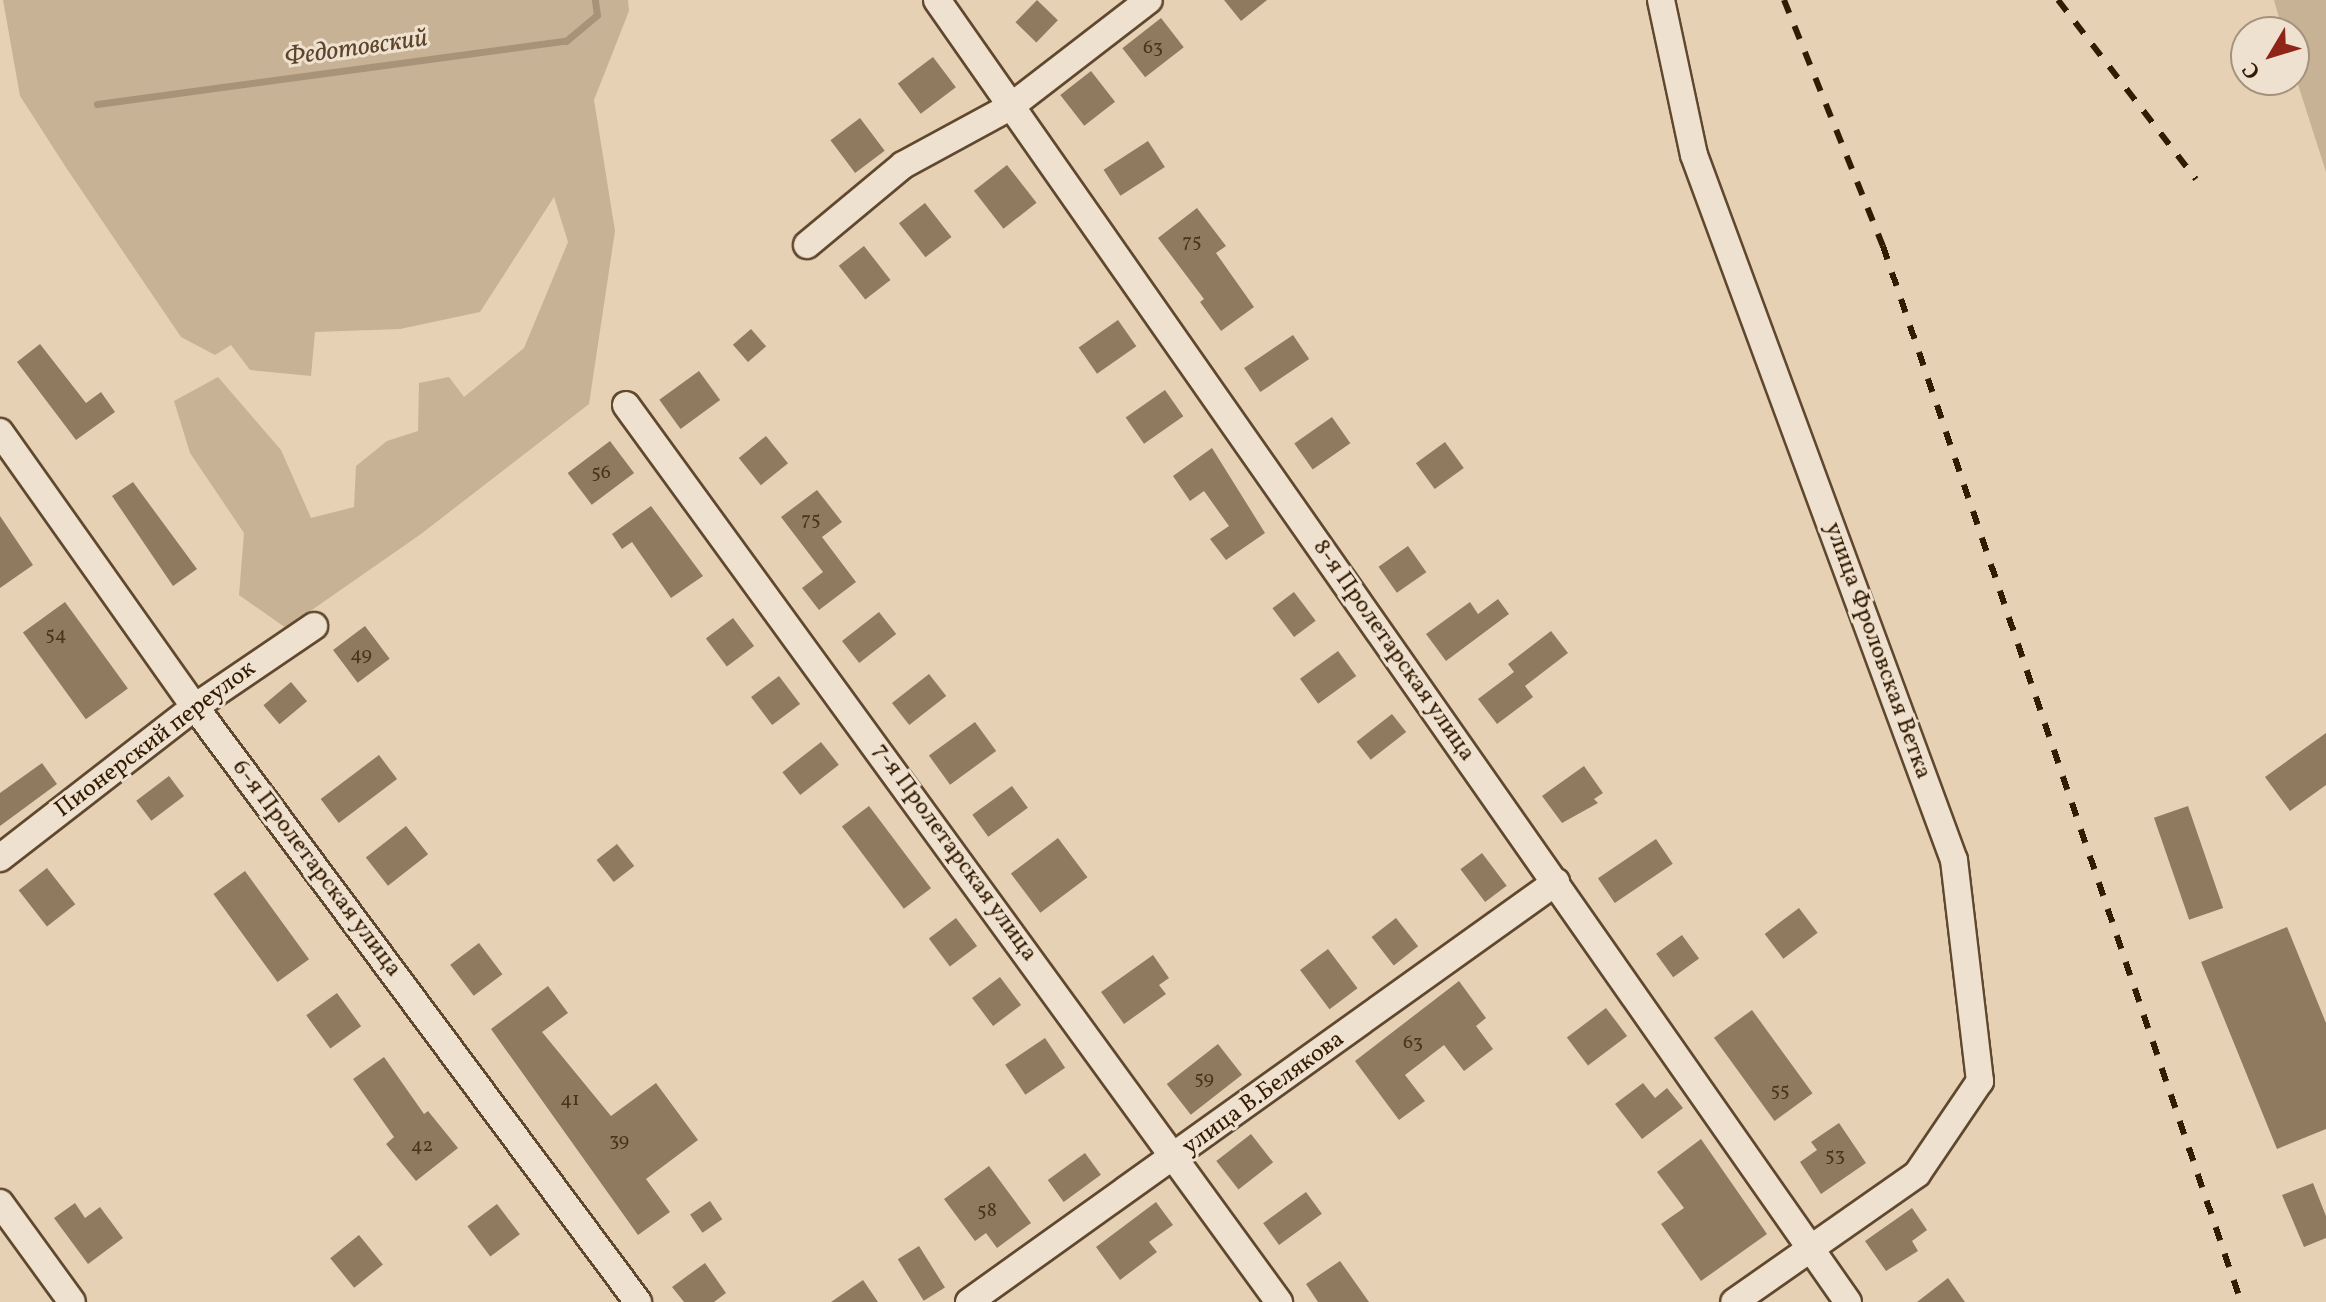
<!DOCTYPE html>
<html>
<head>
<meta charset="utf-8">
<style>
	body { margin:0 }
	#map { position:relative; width:2326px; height:1302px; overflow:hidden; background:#e6d1b5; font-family:Vollkorn,serif }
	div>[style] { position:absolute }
	.green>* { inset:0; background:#c8b296 }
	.stream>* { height:7px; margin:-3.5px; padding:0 3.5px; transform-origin:3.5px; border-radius:3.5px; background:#a99378 }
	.building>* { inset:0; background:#907a5f; transform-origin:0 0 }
	.roads { filter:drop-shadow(2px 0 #60482e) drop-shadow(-2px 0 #60482e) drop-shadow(0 2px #60482e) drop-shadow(0 -2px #60482e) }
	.minor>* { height:26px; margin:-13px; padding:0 13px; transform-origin:13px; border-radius:13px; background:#efe1cf }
	.rail>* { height:6px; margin-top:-3px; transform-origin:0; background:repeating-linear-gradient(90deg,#331b01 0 14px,transparent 0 28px) }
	span { translate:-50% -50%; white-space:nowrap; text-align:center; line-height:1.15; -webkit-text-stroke:6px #efe1cf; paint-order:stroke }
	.number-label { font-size:20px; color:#4a3318 }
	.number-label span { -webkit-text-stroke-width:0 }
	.street-label { font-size:24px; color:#331b01 }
	.water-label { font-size:26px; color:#5c452b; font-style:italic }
	.north { position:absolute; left:2230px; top:16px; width:80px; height:80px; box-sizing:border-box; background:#efe1cf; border:2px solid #a4927d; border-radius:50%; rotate:232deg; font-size:22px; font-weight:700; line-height:32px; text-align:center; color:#331b01 }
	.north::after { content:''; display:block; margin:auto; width:28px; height:36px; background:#8f2418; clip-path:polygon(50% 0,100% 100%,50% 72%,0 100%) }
</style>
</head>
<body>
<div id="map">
	<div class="green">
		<div style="clip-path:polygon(3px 0,628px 0,629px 11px,594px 100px,615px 231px,589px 404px,421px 534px,286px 628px,239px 595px,244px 533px,190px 453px,174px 401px,218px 377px,281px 450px,311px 518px,354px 507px,356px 466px,387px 441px,418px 431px,419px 383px,449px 377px,464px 397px,524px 348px,568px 242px,554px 197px,480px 312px,400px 329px,315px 332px,311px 376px,250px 370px,231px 345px,215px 355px,181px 337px,67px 169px,20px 96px)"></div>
		<div style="clip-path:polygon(2274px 0,2326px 0,2326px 172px,2294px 72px,2294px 32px,2283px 32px)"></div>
	</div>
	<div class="stream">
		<div style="left:97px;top:104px;width:473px;rotate:-7.7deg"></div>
		<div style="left:566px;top:41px;width:40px;rotate:-40deg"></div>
		<div style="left:597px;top:15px;width:15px;rotate:-98deg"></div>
	</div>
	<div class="building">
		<div style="left:1037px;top:0;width:29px;height:31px;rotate:44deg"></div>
		<div style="clip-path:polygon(1224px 0,1267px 0,1241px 21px)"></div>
		<div style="left:1161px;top:18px;width:37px;height:49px;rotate:52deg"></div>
		<div style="left:933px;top:57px;width:38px;height:44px;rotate:53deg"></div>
		<div style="left:1091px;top:71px;width:39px;height:39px;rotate:52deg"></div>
		<div style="left:860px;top:118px;width:41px;height:37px;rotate:53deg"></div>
		<div style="left:1148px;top:141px;width:31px;height:53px;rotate:57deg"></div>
		<div style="left:1007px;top:165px;width:48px;height:42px;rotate:52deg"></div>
		<div style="left:925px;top:203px;width:43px;height:33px;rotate:52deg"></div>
		<div style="clip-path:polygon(1197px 208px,1226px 246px,1216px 253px,1254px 307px,1221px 331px,1200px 302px,1204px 299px,1158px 238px)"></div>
		<div style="left:864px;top:246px;width:43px;height:32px;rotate:52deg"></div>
		<div style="left:1118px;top:320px;width:32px;height:48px;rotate:55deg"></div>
		<div style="left:751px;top:329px;width:23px;height:24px;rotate:49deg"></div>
		<div style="left:1293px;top:335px;width:29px;height:59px;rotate:56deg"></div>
		<div style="clip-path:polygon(40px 344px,86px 403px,101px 392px,115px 412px,76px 440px,17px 362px)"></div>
		<div style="left:699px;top:371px;width:36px;height:49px;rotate:54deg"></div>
		<div style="left:1165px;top:390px;width:32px;height:48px;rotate:55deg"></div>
		<div style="left:1332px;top:417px;width:32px;height:46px;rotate:55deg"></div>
		<div style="left:766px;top:436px;width:35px;height:35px;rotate:51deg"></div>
		<div style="left:610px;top:441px;width:40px;height:53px;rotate:53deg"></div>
		<div style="left:1445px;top:442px;width:32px;height:36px;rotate:54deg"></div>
		<div style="clip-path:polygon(1212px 448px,1265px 533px,1226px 560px,1210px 539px,1229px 526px,1204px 491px,1190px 501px,1173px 476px)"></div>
		<div style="clip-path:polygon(133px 482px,197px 569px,173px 586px,112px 496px)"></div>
		<div style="clip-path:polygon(817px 490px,842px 522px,822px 537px,856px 582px,819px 610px,802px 588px,823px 572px,781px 517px)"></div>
		<div style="clip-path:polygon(651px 506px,703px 576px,671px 598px,632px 542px,622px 549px,612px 534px)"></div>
		<div style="clip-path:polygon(0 516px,33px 565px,0 588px)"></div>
		<div style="left:1408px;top:546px;width:32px;height:36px;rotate:55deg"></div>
		<div style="left:1294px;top:592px;width:36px;height:27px;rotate:53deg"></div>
		<div style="clip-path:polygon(1498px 599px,1509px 614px,1446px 661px,1426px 634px,1470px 602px,1478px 614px)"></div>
		<div style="left:65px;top:602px;width:107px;height:52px;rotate:54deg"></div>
		<div style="left:879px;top:612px;width:28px;height:47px;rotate:52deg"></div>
		<div style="left:733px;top:618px;width:35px;height:34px;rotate:53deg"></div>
		<div style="left:365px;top:626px;width:41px;height:40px;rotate:53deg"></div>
		<div style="clip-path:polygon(1551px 631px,1568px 653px,1525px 686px,1533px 697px,1497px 724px,1478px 699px,1514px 672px,1508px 664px)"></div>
		<div style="left:1338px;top:651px;width:31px;height:47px;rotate:54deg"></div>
		<div style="left:929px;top:674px;width:28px;height:47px;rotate:52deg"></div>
		<div style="left:779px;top:676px;width:35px;height:35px;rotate:53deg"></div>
		<div style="left:291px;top:682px;width:25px;height:36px;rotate:50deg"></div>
		<div style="left:1392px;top:714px;width:23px;height:45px;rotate:52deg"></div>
		<div style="left:975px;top:722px;width:36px;height:57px;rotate:54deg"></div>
		<div style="clip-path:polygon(2326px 733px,2326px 785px,2290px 811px,2265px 777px)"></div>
		<div style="left:821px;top:742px;width:29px;height:49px;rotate:52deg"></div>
		<div style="left:379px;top:755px;width:30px;height:73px;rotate:53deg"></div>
		<div style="clip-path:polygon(42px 763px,57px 784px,0 826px,0 793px)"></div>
		<div style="clip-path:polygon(1584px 766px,1603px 793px,1594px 799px,1598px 803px,1562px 823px,1542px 796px)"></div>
		<div style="left:169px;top:776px;width:25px;height:41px;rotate:53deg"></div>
		<div style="left:1012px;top:786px;width:27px;height:49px;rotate:54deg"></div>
		<div style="left:869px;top:806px;width:103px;height:34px;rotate:53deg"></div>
		<div style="left:2188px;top:806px;width:108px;height:36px;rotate:71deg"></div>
		<div style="left:406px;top:826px;width:36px;height:51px;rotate:52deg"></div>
		<div style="left:1058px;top:838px;width:49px;height:59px;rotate:53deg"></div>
		<div style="left:1656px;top:839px;width:30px;height:70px;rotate:56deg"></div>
		<div style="left:617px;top:844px;width:28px;height:26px;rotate:52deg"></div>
		<div style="left:1482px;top:853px;width:41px;height:27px;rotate:53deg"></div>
		<div style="left:47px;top:868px;width:46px;height:36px;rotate:52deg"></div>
		<div style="left:245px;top:871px;width:109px;height:39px;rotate:54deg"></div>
		<div style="left:1799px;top:908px;width:31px;height:43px;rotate:53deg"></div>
		<div style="left:956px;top:918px;width:35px;height:34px;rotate:53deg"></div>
		<div style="left:1396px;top:918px;width:36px;height:31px;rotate:52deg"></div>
		<div style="clip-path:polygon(2287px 927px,2326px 1023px,2326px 1129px,2277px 1149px,2201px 962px)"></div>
		<div style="left:1682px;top:935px;width:29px;height:32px;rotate:54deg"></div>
		<div style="left:479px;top:943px;width:39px;height:36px;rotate:53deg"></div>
		<div style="left:1328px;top:949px;width:49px;height:35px;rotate:53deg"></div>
		<div style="clip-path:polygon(1153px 955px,1169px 978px,1159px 985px,1166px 994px,1124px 1024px,1101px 992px)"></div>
		<div style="left:1000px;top:977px;width:35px;height:35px;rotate:53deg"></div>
		<div style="clip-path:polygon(1459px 981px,1486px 1018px,1476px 1026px,1493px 1049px,1464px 1071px,1444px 1045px,1405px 1075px,1425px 1101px,1399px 1120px,1355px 1061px)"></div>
		<div style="clip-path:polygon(548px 986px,568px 1013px,542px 1032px,611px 1116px,656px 1083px,698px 1140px,646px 1179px,670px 1212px,638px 1235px,491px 1029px)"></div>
		<div style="left:337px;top:993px;width:41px;height:38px;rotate:54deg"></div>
		<div style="left:1606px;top:1008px;width:35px;height:49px;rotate:53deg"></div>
		<div style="left:1752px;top:1010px;width:103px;height:47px;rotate:54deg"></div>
		<div style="left:1045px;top:1038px;width:36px;height:48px;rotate:56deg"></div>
		<div style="left:1218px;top:1044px;width:39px;height:65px;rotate:52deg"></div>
		<div style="clip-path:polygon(384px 1057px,424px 1114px,428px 1111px,458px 1148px,416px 1181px,386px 1144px,394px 1137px,353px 1079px)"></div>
		<div style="clip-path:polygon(1643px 1083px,1655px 1098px,1667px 1088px,1683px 1108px,1642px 1139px,1615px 1104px)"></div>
		<div style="clip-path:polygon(1839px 1123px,1866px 1163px,1821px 1194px,1800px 1162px,1817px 1150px,1811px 1142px)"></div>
		<div style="left:1251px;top:1134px;width:36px;height:44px;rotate:52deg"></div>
		<div style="clip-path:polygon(1701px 1139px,1767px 1234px,1701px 1281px,1661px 1224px,1684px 1208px,1657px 1172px)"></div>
		<div style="left:1085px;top:1153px;width:27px;height:46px;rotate:54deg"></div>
		<div style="clip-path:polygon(989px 1166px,1031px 1223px,997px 1248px,986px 1233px,975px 1241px,944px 1199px)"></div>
		<div style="clip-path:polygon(2313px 1183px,2326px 1216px,2326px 1238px,2304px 1247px,2282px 1195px)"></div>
		<div style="left:1306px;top:1192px;width:27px;height:53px;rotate:54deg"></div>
		<div style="left:710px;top:1201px;width:22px;height:24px;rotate:56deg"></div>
		<div style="clip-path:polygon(1156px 1202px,1173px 1225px,1149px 1242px,1157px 1252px,1120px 1280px,1096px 1247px)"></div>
		<div style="clip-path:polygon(75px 1203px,85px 1218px,100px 1207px,123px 1238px,88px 1264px,54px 1218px)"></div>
		<div style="left:497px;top:1204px;width:38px;height:37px;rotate:53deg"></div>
		<div style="clip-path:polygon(1912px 1208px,1927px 1230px,1912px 1241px,1918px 1251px,1886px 1271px,1865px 1241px)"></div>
		<div style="left:359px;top:1235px;width:38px;height:37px;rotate:51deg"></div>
		<div style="left:919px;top:1246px;width:49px;height:25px;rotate:58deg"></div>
		<div style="clip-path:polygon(1340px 1261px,1369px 1302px,1318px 1302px,1306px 1284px)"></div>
		<div style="clip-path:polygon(705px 1263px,726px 1293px,714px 1302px,684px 1302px,672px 1287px)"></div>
		<div style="clip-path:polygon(1948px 1278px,1965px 1302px,1917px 1302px)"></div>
		<div style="clip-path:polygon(863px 1280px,878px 1302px,831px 1302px)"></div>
	</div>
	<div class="roads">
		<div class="minor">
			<div style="left:937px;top:0;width:1589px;rotate:55.02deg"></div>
			<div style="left:1661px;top:0;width:158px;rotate:78deg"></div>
			<div style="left:1694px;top:155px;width:751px;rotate:69.76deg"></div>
			<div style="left:1954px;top:860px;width:223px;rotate:83.3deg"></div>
			<div style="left:1980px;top:1081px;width:112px;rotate:124.1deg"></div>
			<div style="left:1917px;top:1174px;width:223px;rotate:145deg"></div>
			<div style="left:807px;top:245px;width:125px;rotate:-39.8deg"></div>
			<div style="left:903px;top:165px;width:122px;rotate:-28.5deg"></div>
			<div style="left:1010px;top:107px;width:175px;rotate:-37.6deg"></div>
			<div style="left:626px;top:405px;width:1110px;rotate:53.95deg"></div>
			<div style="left:0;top:432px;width:337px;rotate:54.7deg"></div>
			<div style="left:195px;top:707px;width:742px;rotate:53.33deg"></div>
			<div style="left:0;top:858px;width:247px;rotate:-37.8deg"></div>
			<div style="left:195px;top:707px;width:144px;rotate:-34.2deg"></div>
			<div style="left:0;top:1203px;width:122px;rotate:54deg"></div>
			<div style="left:969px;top:1302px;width:722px;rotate:-35.58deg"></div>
		</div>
	</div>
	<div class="rail">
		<div style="left:1784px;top:0;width:265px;rotate:68.1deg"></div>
		<div style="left:1883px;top:246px;width:1115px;rotate:71.27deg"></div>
		<div style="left:2058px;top:0;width:226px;rotate:52.4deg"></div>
	</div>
	<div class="number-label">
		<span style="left:1153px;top:48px">63</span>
		<span style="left:1192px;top:242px">75</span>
		<span style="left:601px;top:473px">56</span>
		<span style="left:811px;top:520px">75</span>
		<span style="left:56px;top:635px">54</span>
		<span style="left:361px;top:655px">49</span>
		<span style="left:1413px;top:1043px">63</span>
		<span style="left:1204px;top:1079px">59</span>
		<span style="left:1780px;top:1091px">55</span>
		<span style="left:570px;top:1100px">41</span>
		<span style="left:619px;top:1141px">39</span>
		<span style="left:422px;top:1146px">42</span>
		<span style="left:1835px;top:1156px">53</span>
		<span style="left:987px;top:1211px">58</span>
	</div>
	<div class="street-label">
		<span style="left:1393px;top:651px;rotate:55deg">8-я Пролетарская улица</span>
		<span style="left:1877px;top:651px;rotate:70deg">улица Фроловская Ветка</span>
		<span style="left:156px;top:740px;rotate:-37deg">Пионерский переулок</span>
		<span style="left:954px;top:853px;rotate:54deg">7-я Пролетарская улица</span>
		<span style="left:316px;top:869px;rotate:53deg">6-я Пролетарская улица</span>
		<span style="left:1264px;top:1094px;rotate:-36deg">улица В.Белякова</span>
	</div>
	<div class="water-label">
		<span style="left:356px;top:49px;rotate:-8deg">Федотовский</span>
	</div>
	<div class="north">С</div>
</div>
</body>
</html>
